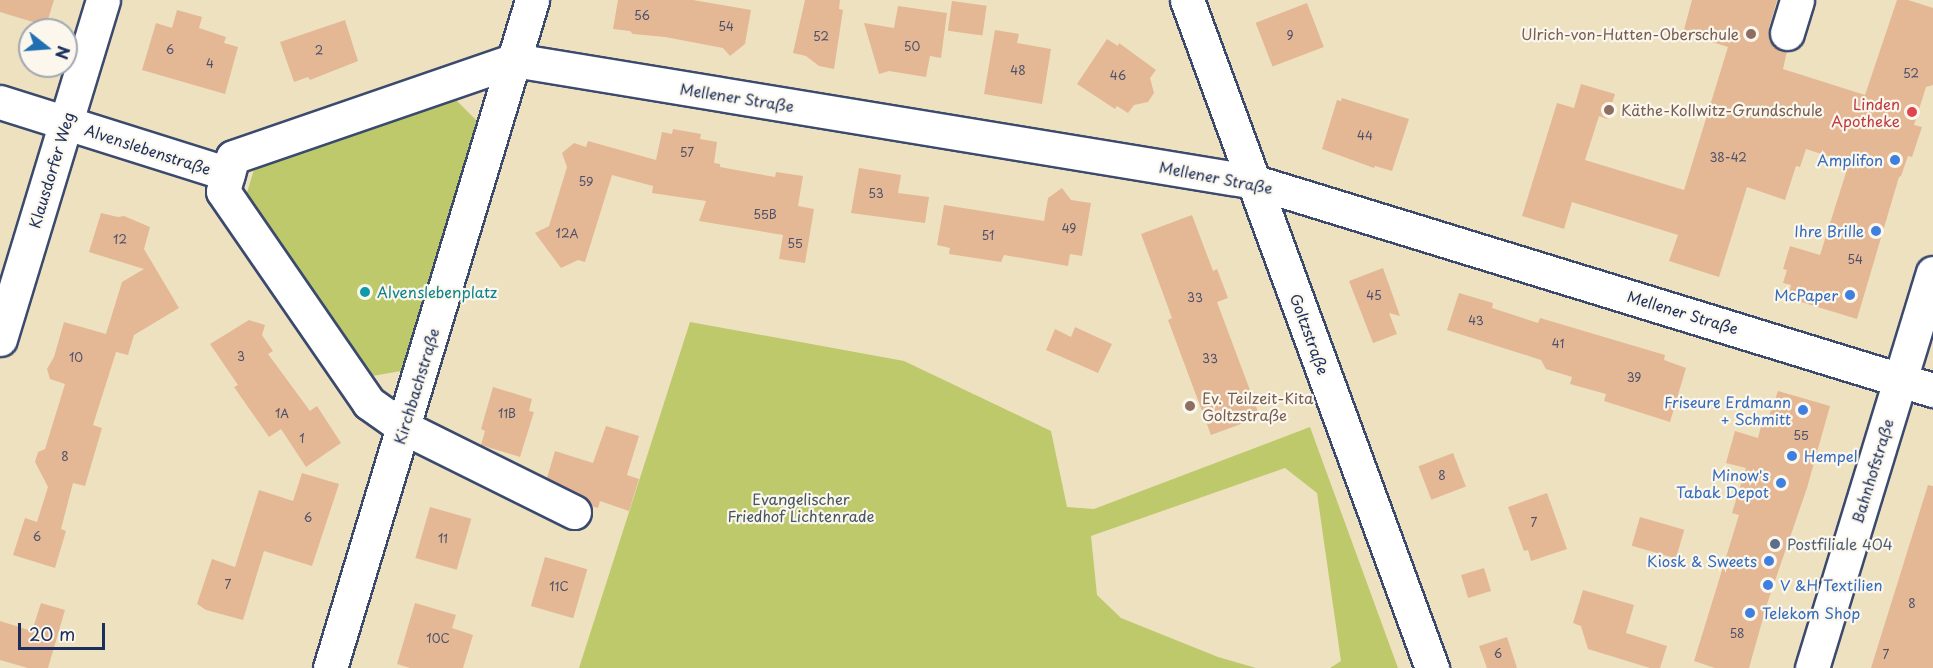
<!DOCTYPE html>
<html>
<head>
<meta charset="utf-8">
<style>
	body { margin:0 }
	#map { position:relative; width:1933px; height:668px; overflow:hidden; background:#eee1c0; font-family:"Playpen Sans",sans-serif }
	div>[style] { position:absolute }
	.green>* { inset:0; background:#bdc96b }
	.building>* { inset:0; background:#e4b894; transform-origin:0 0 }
	.roads { filter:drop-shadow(2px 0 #3b4a6d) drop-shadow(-2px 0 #3b4a6d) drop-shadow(0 2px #3b4a6d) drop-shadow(0 -2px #3b4a6d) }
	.minor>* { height:33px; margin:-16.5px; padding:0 16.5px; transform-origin:16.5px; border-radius:16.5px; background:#fff }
	.dots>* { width:16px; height:16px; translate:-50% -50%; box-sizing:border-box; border:3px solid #fbf7ec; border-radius:50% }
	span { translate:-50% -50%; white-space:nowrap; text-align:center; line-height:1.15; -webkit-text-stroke:4.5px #fbf7ec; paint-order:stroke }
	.number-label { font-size:12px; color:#4d516c }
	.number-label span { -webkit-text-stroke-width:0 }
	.education-label { font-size:15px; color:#785e54 }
	.right { translate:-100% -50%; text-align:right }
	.left { translate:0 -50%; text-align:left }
	.street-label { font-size:15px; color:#1b2f5e }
	.health-label { font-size:15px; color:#be3a42 }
	.shop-label { font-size:15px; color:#366cbe }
	.culture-label { font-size:15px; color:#0d838f }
	.park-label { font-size:15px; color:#445661 }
	.service-label { font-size:15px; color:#4e5e75 }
	.north { position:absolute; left:18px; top:18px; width:60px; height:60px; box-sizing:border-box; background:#fbf7ec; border:2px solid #a1a7b3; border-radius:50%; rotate:107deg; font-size:16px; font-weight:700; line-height:24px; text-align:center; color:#1b2f5e }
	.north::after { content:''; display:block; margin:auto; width:21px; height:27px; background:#1f6fb2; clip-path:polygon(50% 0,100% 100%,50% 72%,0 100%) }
	.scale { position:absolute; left:18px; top:623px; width:87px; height:27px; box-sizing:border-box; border:3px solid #1b2f5e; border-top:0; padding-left:8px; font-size:18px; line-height:21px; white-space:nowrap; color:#1b2f5e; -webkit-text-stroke:4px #fbf7ec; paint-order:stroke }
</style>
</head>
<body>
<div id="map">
	<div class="green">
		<div style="clip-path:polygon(450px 98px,456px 100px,477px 121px,478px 127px,404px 366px,401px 371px,372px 376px,369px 375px,246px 201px,246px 196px,255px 166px)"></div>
		<div style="clip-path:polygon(690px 322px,904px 361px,1051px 431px,1067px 507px,1094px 509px,1310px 427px,1398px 668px,1330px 668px,1341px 661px,1317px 493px,1285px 468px,1091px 536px,1097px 595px,1121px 618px,1218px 657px,1256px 668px,579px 668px)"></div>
	</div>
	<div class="building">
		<div style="clip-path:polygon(0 0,54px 0,46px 26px,0 12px)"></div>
		<div style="clip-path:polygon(618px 0,693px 0,751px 10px,745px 44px,730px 56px,723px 48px,665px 37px,633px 34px,630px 31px,613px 29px)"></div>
		<div style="clip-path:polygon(805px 0,840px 0,839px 9px,843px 10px,834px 69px,819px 66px,806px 56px,793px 53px)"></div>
		<div style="clip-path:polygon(1692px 0,1777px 0,1769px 28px,1769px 41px,1781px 51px,1787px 51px,1783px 69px,1865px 95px,1897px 0,1908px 0,1933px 8px,1933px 85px,1926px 87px,1914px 125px,1922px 127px,1912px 157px,1908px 156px,1901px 176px,1899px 177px,1857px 319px,1788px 298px,1791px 285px,1783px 283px,1787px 270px,1783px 269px,1790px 246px,1820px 255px,1849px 163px,1806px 149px,1800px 167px,1796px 166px,1785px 200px,1747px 187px,1719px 277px,1669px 261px,1678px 235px,1572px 202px,1564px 229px,1522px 216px,1557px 103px,1574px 108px,1581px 84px,1615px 94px,1607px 119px,1599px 116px,1585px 160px,1684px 190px,1728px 47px,1683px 33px)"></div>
		<div style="left:952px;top:1px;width:35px;height:30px;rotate:8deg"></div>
		<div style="left:1307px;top:3px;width:47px;height:55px;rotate:69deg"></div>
		<div style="clip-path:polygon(898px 6px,947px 13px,941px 58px,930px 56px,926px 77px,889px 71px,879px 74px,864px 23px,894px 28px)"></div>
		<div style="clip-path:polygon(177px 10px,202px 17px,199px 28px,226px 37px,224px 43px,238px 47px,225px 94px,142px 70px,156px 23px,172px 28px)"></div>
		<div style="clip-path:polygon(345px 20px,358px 61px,310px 80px,308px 77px,294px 82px,280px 42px)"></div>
		<div style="clip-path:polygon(995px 30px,1019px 34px,1017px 43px,1051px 49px,1042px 104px,984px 94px)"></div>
		<div style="clip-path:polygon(1107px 39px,1118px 46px,1119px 43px,1156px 70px,1150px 78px,1154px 93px,1148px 102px,1134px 105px,1128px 113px,1117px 106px,1115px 109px,1077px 84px)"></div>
		<div style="clip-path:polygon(1342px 98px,1409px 119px,1392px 171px,1375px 166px,1374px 168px,1322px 149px,1337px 100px,1341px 101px)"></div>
		<div style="clip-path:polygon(673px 129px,701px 134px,700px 139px,717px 142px,714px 163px,720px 164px,720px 167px,775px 177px,776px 172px,803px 176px,798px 206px,814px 209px,805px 263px,779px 259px,783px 235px,699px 221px,706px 201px,652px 193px,653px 186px,612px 175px,585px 262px,578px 260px,561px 268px,535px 233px,549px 226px,567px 167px,562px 153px,574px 143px,586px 147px,588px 141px,656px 160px,662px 132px,672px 134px)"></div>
		<div style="clip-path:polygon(859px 168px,901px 175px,898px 193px,929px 197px,925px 223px,851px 213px)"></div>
		<div style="clip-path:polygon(1062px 188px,1071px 200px,1091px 203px,1082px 256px,1070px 254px,1068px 266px,1004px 255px,1001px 262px,949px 254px,950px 248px,937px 245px,944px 205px,1044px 221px,1048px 198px)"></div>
		<div style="clip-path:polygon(101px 213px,118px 217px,124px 216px,150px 227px,144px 249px,179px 308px,134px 335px,128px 355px,116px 352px,93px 425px,102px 428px,85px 486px,73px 483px,61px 529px,66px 531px,55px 568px,13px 555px,25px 518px,37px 522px,48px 487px,35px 462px,38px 452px,45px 449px,65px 384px,50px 379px,47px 369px,54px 357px,64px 322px,106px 334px,122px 282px,144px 269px,89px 252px)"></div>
		<div style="clip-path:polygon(1192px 215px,1213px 271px,1217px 269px,1228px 298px,1217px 302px,1260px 417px,1211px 435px,1168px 320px,1172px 318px,1141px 234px)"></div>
		<div style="clip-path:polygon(1383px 268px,1400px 316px,1389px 313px,1397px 334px,1373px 343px,1349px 281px)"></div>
		<div style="clip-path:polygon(1459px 293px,1493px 303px,1492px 308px,1538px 323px,1540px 318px,1665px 355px,1664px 360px,1686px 368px,1670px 422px,1604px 401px,1606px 394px,1570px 384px,1572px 377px,1546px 369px,1541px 360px,1447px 330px)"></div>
		<div style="clip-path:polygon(249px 320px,265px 325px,262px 335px,273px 351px,268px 354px,310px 411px,317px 406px,341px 443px,306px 467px,281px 429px,269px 437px,234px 387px,238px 385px,210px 344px)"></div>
		<div style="clip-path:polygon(1075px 327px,1112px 344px,1098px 373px,1046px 350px,1055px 329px,1071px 337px)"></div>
		<div style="clip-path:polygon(493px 387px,532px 399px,529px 411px,534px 412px,520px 457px,481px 445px,485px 431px,481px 429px)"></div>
		<div style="clip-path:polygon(1778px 391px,1830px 406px,1807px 488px,1767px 604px,1749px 668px,1715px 668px,1694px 661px,1739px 515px,1732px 513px,1746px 468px,1726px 463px,1735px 431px,1758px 438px,1761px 426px,1765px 427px)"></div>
		<div style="clip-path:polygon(606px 426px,639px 436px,627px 475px,639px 479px,629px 511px,600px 501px,598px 508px,591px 506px,582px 495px,547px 478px,555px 451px,593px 463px)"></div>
		<div style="left:1453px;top:453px;width:36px;height:37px;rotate:69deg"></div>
		<div style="clip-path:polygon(302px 473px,339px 484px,312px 566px,264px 551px,243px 620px,206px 610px,197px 604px,212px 559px,235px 567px,259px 490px,293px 501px)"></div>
		<div style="clip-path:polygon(1928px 485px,1933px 486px,1933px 668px,1871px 668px)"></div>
		<div style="clip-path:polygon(1547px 493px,1567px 549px,1531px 561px,1528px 550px,1524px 551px,1508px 507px)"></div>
		<div style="left:430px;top:507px;width:43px;height:53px;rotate:16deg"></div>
		<div style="left:1640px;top:517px;width:46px;height:30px;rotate:16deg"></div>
		<div style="left:545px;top:557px;width:44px;height:51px;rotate:16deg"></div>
		<div style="left:1484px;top:568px;width:24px;height:24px;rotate:73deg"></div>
		<div style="clip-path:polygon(1583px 590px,1634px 605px,1626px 633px,1667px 646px,1660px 668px,1650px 668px,1588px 649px,1581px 626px,1573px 623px)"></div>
		<div style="clip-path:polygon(41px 603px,65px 610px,48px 668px,28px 668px,0 660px,0 621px,32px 631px)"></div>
		<div style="clip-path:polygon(415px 603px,456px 615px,452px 628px,473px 635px,463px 668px,410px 668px,397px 664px)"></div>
		<div style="clip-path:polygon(1507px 637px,1517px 668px,1487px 668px,1479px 646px)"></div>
	</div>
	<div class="roads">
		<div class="minor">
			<div style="left:1187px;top:0;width:712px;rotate:69.86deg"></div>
			<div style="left:1787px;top:33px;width:34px;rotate:-73deg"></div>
			<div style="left:0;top:102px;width:239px;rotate:17.5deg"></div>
			<div style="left:0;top:339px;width:354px;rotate:-73.1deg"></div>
			<div style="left:574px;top:512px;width:191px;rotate:-153.6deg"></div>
			<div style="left:403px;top:427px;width:42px;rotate:-144.8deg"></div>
			<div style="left:369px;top:403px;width:257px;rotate:-124.6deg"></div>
			<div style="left:223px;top:191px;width:35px;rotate:-74deg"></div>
			<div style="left:233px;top:157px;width:297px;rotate:-19deg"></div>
			<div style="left:514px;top:60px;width:751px;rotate:9.35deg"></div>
			<div style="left:1255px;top:182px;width:709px;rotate:17.06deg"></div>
			<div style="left:330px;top:668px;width:698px;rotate:-73.17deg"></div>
			<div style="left:1812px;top:668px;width:413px;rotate:-73deg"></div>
		</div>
	</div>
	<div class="dots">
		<div style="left:1751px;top:34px;background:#8d6e63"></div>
		<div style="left:1609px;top:110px;background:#8d6e63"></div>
		<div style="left:1912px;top:112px;background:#e0444e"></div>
		<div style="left:1895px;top:160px;background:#3f7fe0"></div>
		<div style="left:1876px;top:231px;background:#3f7fe0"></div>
		<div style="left:365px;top:292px;background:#0f9aa8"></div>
		<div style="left:1850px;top:295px;background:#3f7fe0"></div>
		<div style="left:1190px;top:406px;background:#8d6e63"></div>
		<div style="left:1803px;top:410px;background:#3f7fe0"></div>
		<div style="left:1792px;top:456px;background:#3f7fe0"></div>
		<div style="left:1781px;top:483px;background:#3f7fe0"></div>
		<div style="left:1775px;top:544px;background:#5c6f8a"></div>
		<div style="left:1769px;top:561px;background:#3f7fe0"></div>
		<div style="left:1768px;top:585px;background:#3f7fe0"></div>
		<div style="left:1750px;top:613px;background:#3f7fe0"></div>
	</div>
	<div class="number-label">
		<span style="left:642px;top:16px">56</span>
		<span style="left:726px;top:27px">54</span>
		<span style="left:1290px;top:36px">9</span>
		<span style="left:821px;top:37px">52</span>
		<span style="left:912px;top:47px">50</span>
		<span style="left:170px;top:50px">6</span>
		<span style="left:319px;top:51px">2</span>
		<span style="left:210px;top:64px">4</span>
		<span style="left:1018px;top:71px">48</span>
		<span style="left:1911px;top:74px">52</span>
		<span style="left:1118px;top:76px">46</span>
		<span style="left:1365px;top:136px">44</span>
		<span style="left:687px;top:153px">57</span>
		<span style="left:1728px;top:158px">38-42</span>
		<span style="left:586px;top:182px">59</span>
		<span style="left:876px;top:194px">53</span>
		<span style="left:765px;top:215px">55B</span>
		<span style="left:1069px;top:229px">49</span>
		<span style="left:567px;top:234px">12A</span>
		<span style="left:988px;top:236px">51</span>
		<span style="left:120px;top:240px">12</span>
		<span style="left:795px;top:244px">55</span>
		<span style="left:1855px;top:260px">54</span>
		<span style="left:1374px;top:296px">45</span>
		<span style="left:1195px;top:298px">33</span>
		<span style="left:1476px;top:321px">43</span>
		<span style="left:1558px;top:344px">41</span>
		<span style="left:241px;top:357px">3</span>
		<span style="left:76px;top:358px">10</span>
		<span style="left:1210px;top:359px">33</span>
		<span style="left:1634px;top:378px">39</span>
		<span style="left:282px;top:414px">1A</span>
		<span style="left:507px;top:414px">11B</span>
		<span style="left:1801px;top:436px">55</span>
		<span style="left:302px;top:439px">1</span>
		<span style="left:65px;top:457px">8</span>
		<span style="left:1442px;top:476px">8</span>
		<span style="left:308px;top:518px">6</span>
		<span style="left:1534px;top:523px">7</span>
		<span style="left:37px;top:537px">6</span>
		<span style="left:443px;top:539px">11</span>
		<span style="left:228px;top:585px">7</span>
		<span style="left:559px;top:587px">11C</span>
		<span style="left:1912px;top:604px">8</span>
		<span style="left:1737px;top:634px">58</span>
		<span style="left:438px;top:639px">10C</span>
		<span style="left:1498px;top:654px">6</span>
		<span style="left:1886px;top:655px">7</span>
	</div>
	<div class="education-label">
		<span class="right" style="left:1739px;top:34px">Ulrich-von-Hutten-Oberschule</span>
		<span class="left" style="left:1621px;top:110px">Käthe-Kollwitz-Grundschule</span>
		<span class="left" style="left:1202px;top:406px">Ev. Teilzeit-Kita<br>Goltzstraße</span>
	</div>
	<div class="street-label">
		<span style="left:737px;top:97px;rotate:9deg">Mellener Straße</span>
		<span style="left:148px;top:149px;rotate:18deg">Alvenslebenstraße</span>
		<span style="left:51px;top:170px;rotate:-73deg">Klausdorfer Weg</span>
		<span style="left:1216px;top:177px;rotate:11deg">Mellener Straße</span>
		<span style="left:1683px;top:312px;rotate:17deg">Mellener Straße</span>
		<span style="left:1310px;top:334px;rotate:70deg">Goltzstraße</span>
		<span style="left:416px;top:386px;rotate:-73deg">Kirchbachstraße</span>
		<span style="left:1872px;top:471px;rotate:-73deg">Bahnhofstraße</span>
	</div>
	<div class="health-label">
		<span class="right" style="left:1900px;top:112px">Linden<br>Apotheke</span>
	</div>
	<div class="shop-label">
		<span class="right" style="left:1883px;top:160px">Amplifon</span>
		<span class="right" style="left:1864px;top:231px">Ihre Brille</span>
		<span class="right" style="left:1838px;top:295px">McPaper</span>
		<span class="right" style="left:1791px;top:410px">Friseure Erdmann<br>+ Schmitt</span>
		<span class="left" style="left:1804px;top:456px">Hempel</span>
		<span class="right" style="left:1769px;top:483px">Minow's<br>Tabak Depot</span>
		<span class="right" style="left:1757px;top:561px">Kiosk &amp; Sweets</span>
		<span class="left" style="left:1780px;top:585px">V &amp;H Textilien</span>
		<span class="left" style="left:1762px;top:613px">Telekom Shop</span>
	</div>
	<div class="culture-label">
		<span class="left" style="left:377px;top:292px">Alvenslebenplatz</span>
	</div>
	<div class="park-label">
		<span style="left:801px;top:507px">Evangelischer<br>Friedhof Lichtenrade</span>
	</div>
	<div class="service-label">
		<span class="left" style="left:1787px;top:544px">Postfiliale 404</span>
	</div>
	<div class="north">N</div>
	<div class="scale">20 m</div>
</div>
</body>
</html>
